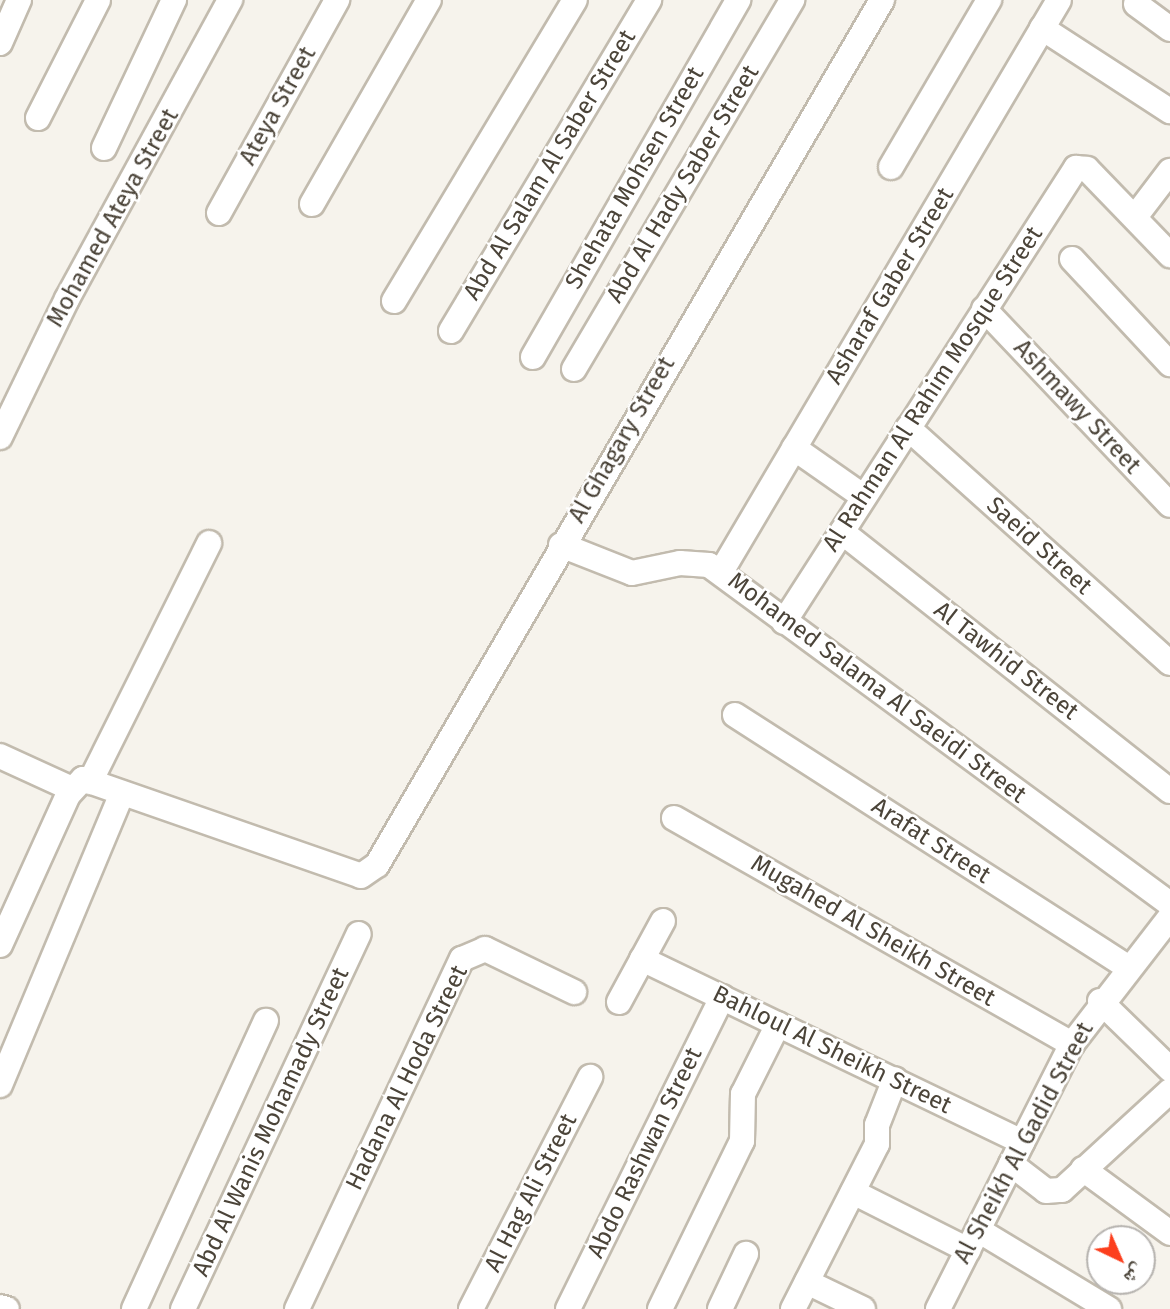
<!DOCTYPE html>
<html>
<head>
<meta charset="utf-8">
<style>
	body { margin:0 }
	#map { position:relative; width:1170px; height:1309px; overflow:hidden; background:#f6f3ec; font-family:"Fira Sans","Noto Naskh Arabic",sans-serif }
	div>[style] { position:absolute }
	.roads { filter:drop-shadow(2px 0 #c2bbae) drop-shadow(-2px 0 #c2bbae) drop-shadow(0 2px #c2bbae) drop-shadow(0 -2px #c2bbae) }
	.minor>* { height:24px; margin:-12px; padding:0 12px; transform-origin:12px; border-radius:12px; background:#fff }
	span { translate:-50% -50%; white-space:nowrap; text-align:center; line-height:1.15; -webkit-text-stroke:5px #fff; paint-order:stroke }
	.street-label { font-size:24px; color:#4b4439 }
	.north { position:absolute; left:1086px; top:1225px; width:70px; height:70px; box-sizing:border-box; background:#fff; border:2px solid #b7b4b0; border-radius:50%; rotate:136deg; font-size:19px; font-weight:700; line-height:28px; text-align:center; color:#4b4439 }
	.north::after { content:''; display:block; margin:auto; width:24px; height:32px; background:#fc3f1d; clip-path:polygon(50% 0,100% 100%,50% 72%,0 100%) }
</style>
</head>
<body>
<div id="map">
	<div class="roads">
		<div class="minor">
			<div style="left:1136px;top:4px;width:42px;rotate:36.3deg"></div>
			<div style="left:1042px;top:28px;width:153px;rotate:33deg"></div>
			<div style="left:0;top:43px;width:47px;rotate:-66.2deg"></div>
			<div style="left:38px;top:118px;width:132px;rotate:-63deg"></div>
			<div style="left:104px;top:148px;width:164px;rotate:-64.7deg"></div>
			<div style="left:891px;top:167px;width:194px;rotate:-59.6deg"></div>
			<div style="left:312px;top:204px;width:235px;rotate:-60.2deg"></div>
			<div style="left:219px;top:213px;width:244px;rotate:-61deg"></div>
			<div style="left:1135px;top:217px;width:58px;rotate:-52.7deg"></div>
			<div style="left:1072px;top:259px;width:144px;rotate:47deg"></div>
			<div style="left:394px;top:301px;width:351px;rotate:-59deg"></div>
			<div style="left:984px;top:309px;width:270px;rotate:46.5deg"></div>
			<div style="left:451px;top:331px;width:386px;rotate:-59.1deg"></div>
			<div style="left:533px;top:357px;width:412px;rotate:-60.1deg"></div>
			<div style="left:574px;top:369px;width:429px;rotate:-59.4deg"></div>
			<div style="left:908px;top:428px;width:352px;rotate:41.9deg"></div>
			<div style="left:0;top:437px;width:153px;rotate:-64.1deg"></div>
			<div style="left:67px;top:299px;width:341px;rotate:-61.4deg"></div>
			<div style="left:794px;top:448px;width:85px;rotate:35deg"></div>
			<div style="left:842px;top:532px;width:418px;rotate:38.3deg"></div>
			<div style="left:561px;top:545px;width:76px;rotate:21.5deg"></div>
			<div style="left:632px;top:573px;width:49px;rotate:-11.8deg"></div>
			<div style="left:680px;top:563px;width:29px;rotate:4deg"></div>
			<div style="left:709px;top:565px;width:572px;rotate:36.33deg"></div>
			<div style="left:721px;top:572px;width:664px;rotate:-59.42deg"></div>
			<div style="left:784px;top:622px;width:540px;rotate:-57.25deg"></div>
			<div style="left:1076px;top:168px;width:11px;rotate:5deg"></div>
			<div style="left:1087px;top:169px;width:120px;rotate:46deg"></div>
			<div style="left:735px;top:715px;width:466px;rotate:32.7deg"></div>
			<div style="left:0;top:756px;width:79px;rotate:24.6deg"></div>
			<div style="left:90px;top:782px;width:267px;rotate:-63.5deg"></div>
			<div style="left:674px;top:818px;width:458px;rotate:29.6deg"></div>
			<div style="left:0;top:945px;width:165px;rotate:-65.6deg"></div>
			<div style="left:68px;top:795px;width:22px;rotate:-47deg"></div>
			<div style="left:83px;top:779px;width:294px;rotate:19.2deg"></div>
			<div style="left:361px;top:876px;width:19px;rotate:-35deg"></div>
			<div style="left:377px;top:865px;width:1002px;rotate:-59.72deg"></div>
			<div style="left:642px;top:959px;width:422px;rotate:25.7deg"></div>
			<div style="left:1100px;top:1001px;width:98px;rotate:44.2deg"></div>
			<div style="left:619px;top:1002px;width:92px;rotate:-61.5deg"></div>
			<div style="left:0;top:1085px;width:316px;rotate:-67.3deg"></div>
			<div style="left:1011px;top:1164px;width:44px;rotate:37.6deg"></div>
			<div style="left:1046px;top:1191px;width:16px;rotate:-4deg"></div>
			<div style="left:1062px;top:1190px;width:147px;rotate:-42.5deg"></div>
			<div style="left:1083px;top:1169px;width:108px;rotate:36.3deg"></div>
			<div style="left:853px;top:1192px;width:129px;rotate:26.8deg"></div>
			<div style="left:978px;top:1230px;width:153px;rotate:31.1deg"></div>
			<div style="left:807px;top:1282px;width:62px;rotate:25.7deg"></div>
			<div style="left:0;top:1307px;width:7px;rotate:16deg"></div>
			<div style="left:134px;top:1309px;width:317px;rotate:-65.4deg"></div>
			<div style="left:183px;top:1309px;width:414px;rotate:-64.9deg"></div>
			<div style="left:297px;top:1309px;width:387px;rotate:-64.8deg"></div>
			<div style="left:462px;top:959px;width:25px;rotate:-23deg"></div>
			<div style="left:485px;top:949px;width:99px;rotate:25.8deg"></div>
			<div style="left:471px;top:1309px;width:261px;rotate:-62.8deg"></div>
			<div style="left:568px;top:1309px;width:348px;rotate:-63.7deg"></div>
			<div style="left:660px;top:1309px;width:187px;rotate:-64deg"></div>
			<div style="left:742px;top:1141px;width:47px;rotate:-88.8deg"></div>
			<div style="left:743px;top:1094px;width:78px;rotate:-63.4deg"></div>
			<div style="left:720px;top:1309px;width:61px;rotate:-64.7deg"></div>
			<div style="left:793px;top:1309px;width:185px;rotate:-63deg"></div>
			<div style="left:877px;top:1144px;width:19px;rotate:-90deg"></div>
			<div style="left:877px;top:1125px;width:49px;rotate:-68.6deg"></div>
			<div style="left:938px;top:1309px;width:297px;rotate:-63.2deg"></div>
			<div style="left:1072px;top:1044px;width:160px;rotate:-52.3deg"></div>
		</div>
	</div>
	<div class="street-label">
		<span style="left:278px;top:106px;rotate:-61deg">Ateya Street</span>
		<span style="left:550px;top:165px;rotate:-59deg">Abd Al Salam Al Saber Street</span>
		<span style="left:635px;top:178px;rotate:-60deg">Shehata Mohsen Street</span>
		<span style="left:683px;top:184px;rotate:-59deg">Abd Al Hady Saber Street</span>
		<span style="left:113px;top:218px;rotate:-61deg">Mohamed Ateya Street</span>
		<span style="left:890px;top:286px;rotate:-59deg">Asharaf Gaber Street</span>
		<span style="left:933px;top:389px;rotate:-57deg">Al Rahman Al Rahim Mosque Street</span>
		<span style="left:1077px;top:407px;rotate:47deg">Ashmawy Street</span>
		<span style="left:622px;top:440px;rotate:-60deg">Al Ghagary Street</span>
		<span style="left:1039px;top:546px;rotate:42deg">Saeid Street</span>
		<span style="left:1006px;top:661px;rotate:38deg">Al Tawhid Street</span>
		<span style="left:877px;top:688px;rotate:37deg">Mohamed Salama Al Saeidi Street</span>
		<span style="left:931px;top:841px;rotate:33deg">Arafat Street</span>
		<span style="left:873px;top:931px;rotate:30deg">Mugahed Al Sheikh Street</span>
		<span style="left:832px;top:1050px;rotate:26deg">Bahloul Al Sheikh Street</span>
		<span style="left:407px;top:1078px;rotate:-64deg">Hadana Al Hoda Street</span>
		<span style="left:271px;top:1122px;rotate:-65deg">Abd Al Wanis Mohamady Street</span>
		<span style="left:1024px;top:1143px;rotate:-62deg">Al Sheikh Al Gadid Street</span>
		<span style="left:645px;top:1153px;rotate:-64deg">Abdo Rashwan Street</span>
		<span style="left:531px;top:1193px;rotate:-63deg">Al Hag Ali Street</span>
	</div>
	<div class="north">ش</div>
</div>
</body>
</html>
